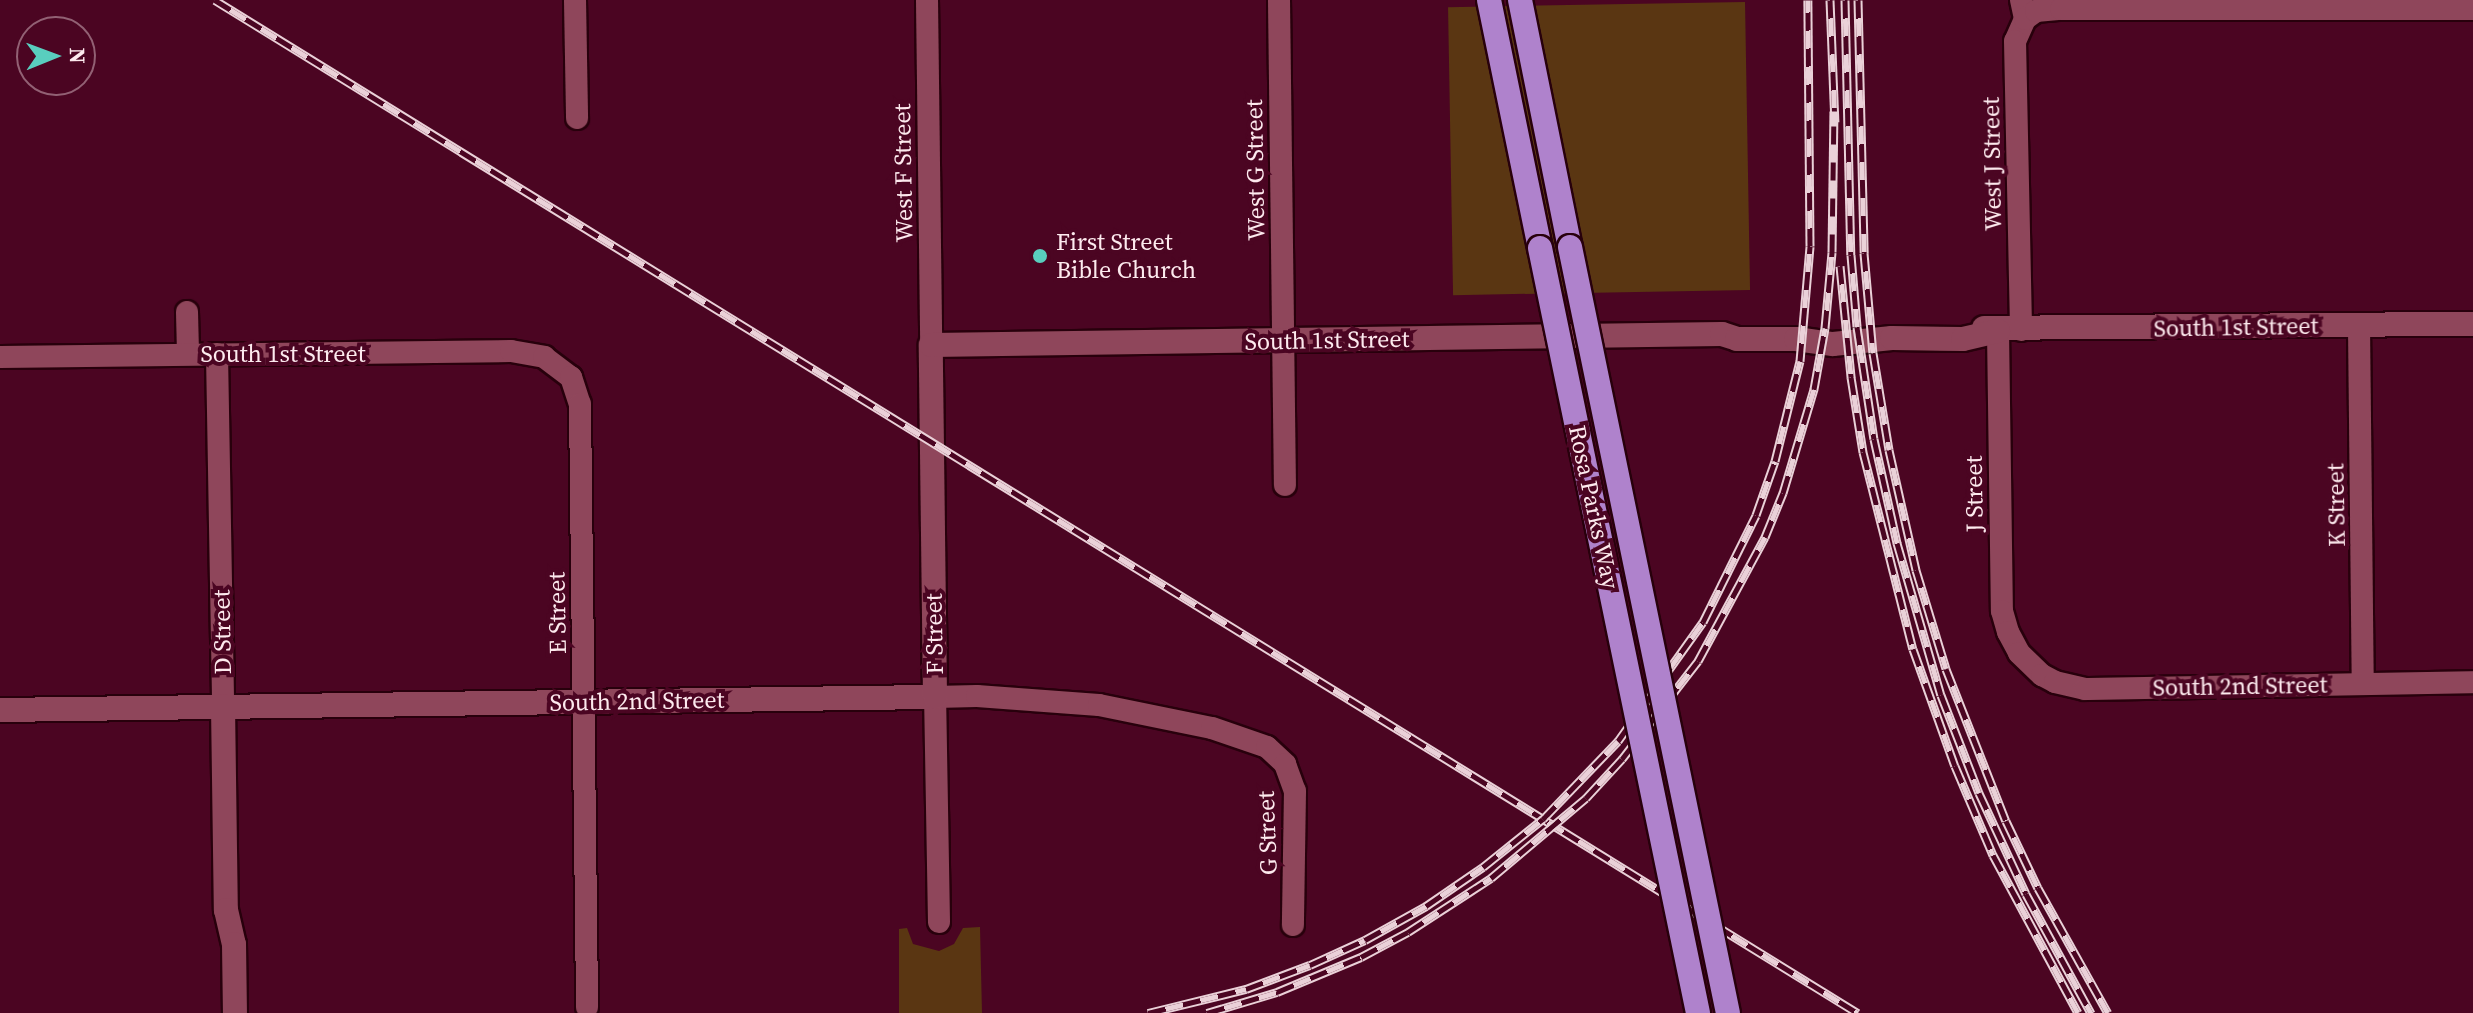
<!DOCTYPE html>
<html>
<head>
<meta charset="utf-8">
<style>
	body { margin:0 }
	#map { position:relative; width:2473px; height:1013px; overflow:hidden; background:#4b0522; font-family:"Source Serif 4",serif }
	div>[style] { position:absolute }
	.green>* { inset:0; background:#5a3612; transform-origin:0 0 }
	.roads { filter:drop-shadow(2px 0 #28000c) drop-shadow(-2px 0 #28000c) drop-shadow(0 2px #28000c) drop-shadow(0 -2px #28000c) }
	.minor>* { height:22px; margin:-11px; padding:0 11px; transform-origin:11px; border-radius:11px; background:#8f465b }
	.tertiary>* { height:24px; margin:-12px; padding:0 12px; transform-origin:12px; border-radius:12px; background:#8f465b }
	.trunk>* { height:24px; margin:-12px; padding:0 12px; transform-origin:12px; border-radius:12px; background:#af82cc }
	.rail>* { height:9px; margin-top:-4.5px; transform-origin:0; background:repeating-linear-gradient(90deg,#4b0522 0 18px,#ead1d8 0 36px); box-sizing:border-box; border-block:2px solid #ead1d8 }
	.bridges { filter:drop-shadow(2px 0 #28000c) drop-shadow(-2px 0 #28000c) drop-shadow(0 2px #28000c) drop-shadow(0 -2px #28000c) }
	.trunk-bridge>* { height:24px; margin:-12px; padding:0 12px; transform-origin:12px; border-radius:12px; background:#af82cc }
	.dots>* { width:22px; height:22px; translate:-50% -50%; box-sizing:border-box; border:4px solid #4b0522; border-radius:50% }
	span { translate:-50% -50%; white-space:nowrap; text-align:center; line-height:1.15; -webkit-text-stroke:8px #4b0522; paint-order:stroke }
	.street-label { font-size:24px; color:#fdeaee }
	.poi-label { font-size:24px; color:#fdeaee }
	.left { translate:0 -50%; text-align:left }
	.north { position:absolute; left:16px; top:16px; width:80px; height:80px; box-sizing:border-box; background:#4b0522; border:2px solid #926174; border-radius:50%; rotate:89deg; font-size:22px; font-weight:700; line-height:32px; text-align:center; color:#fdeaee }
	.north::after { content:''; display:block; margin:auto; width:28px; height:36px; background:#59cebe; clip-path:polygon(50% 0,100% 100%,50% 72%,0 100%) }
</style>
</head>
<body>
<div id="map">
	<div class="green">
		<div style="left:1745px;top:2px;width:288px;height:297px;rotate:89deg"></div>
		<div style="clip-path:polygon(980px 927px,982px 1013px,899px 1013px,899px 929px,907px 928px,913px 944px,939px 951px,954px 944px,963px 928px)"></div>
	</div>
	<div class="roads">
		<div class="minor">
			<div style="left:575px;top:0;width:118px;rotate:89deg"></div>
			<div style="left:927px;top:0;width:345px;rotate:89.3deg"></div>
			<div style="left:1279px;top:0;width:485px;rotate:89.3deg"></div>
			<div style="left:2021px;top:0;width:19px;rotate:78deg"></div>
			<div style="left:2025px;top:19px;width:24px;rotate:114deg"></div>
			<div style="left:2015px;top:41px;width:289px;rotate:88.8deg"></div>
			<div style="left:2025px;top:19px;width:14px;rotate:-36deg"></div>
			<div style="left:2036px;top:11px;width:25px;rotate:-5deg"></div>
			<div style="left:2061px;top:9px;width:412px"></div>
			<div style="left:187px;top:312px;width:42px;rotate:88.6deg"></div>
			<div style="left:2359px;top:325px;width:359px;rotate:89.4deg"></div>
			<div style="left:1998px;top:331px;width:280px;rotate:89.2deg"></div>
			<div style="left:2002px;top:611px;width:22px;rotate:74deg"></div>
			<div style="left:2008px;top:632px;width:24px;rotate:62deg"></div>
			<div style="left:2019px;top:653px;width:32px;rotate:44deg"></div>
			<div style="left:2042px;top:675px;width:15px;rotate:28deg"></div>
			<div style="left:2055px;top:682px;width:31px;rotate:13deg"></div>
			<div style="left:2085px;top:689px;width:388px;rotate:-1deg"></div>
			<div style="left:217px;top:354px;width:352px;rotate:89deg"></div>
			<div style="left:0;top:357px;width:511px;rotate:-0.67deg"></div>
			<div style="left:511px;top:351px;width:34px;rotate:10deg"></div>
			<div style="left:544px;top:357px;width:34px;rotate:37deg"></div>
			<div style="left:571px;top:377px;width:28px;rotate:72deg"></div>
			<div style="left:580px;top:404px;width:603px;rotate:89.33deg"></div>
			<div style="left:939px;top:922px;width:225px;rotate:-91deg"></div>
			<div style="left:935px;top:697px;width:42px;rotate:-1.4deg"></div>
			<div style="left:977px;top:696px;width:122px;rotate:4.2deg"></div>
			<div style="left:1099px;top:705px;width:115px;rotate:11.5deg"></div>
			<div style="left:1212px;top:728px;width:58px;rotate:19.1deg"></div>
			<div style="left:1267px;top:747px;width:25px;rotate:43deg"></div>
			<div style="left:1285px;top:764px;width:29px;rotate:70deg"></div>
			<div style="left:1295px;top:791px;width:134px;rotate:90.9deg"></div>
		</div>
		<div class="tertiary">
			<div style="left:1984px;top:328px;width:489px;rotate:-0.5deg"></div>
			<div style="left:223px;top:706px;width:204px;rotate:89.2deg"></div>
			<div style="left:226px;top:910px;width:35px;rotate:77deg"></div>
			<div style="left:234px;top:944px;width:69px;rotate:89.2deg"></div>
			<div style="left:0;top:710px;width:935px;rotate:-0.8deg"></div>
			<div style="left:935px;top:697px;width:352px;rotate:-90.7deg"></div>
			<div style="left:931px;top:345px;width:791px;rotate:-0.8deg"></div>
			<div style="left:1722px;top:334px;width:16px;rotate:18deg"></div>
			<div style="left:1737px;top:339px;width:59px"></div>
			<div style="left:1796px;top:339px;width:37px;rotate:8deg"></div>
			<div style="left:1833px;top:344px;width:59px;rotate:-5.8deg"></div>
			<div style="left:1892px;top:338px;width:71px;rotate:0.8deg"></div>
			<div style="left:1963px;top:339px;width:36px;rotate:-13deg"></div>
		</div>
		<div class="trunk">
			<div style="left:1489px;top:0;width:253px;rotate:78.4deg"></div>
			<div style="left:1520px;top:0;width:252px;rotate:78.6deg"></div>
		</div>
	</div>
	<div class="rail">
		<div style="left:215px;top:0;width:1930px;rotate:31.66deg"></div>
		<div style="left:1830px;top:0;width:122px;rotate:87.7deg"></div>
		<div style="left:1845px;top:0;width:255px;rotate:88.7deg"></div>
		<div style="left:1851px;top:255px;width:72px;rotate:85.2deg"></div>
		<div style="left:1857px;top:327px;width:113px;rotate:81.4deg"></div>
		<div style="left:1874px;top:439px;width:107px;rotate:77.5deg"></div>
		<div style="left:1897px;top:543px;width:158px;rotate:73.9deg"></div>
		<div style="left:1941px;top:695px;width:105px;rotate:68.8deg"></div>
		<div style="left:1979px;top:793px;width:111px;rotate:65deg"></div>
		<div style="left:2026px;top:894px;width:136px;rotate:61.4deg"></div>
		<div style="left:1858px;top:0;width:253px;rotate:88.6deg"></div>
		<div style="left:1864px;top:253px;width:100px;rotate:84.9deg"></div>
		<div style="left:1873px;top:353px;width:98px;rotate:80.6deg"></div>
		<div style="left:1889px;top:450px;width:123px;rotate:77.3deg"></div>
		<div style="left:1916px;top:570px;width:103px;rotate:73.1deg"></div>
		<div style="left:1946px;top:669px;width:163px;rotate:68.5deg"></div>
		<div style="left:2006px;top:821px;width:74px;rotate:64.5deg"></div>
		<div style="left:2038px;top:888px;width:143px;rotate:60.8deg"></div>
		<div style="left:1840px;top:266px;width:112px;rotate:84.3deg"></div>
		<div style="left:1851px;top:377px;width:76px;rotate:80.9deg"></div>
		<div style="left:1863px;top:452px;width:203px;rotate:75.8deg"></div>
		<div style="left:1913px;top:649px;width:124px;rotate:70.3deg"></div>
		<div style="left:1955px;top:766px;width:97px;rotate:66.9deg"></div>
		<div style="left:1993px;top:855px;width:179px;rotate:61.7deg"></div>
		<div style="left:1148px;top:1013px;width:101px;rotate:-13.8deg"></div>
		<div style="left:1246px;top:989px;width:68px;rotate:-20.6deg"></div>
		<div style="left:1310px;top:965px;width:60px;rotate:-24.4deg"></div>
		<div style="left:1365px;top:940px;width:70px;rotate:-29.1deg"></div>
		<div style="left:1426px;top:906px;width:69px;rotate:-34.4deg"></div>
		<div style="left:1483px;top:867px;width:77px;rotate:-38.7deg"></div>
		<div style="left:1543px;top:819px;width:108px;rotate:-46.1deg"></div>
		<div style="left:1618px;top:741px;width:146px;rotate:-54.5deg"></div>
		<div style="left:1703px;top:622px;width:119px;rotate:-63.6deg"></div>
		<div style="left:1756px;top:515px;width:57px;rotate:-70.6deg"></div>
		<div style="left:1775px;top:461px;width:103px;rotate:-76deg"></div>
		<div style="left:1800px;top:361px;width:115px;rotate:-85deg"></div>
		<div style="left:1810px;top:246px;width:246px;rotate:-90.5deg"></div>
		<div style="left:1207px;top:1013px;width:73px;rotate:-16.7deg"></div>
		<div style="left:1277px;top:992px;width:91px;rotate:-22.6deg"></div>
		<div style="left:1361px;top:957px;width:53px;rotate:-28deg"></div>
		<div style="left:1408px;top:932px;width:99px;rotate:-33deg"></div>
		<div style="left:1491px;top:878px;width:124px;rotate:-40.1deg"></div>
		<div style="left:1586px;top:798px;width:53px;rotate:-47.3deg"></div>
		<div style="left:1622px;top:759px;width:124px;rotate:-52.2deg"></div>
		<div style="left:1698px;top:661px;width:141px;rotate:-61.6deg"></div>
		<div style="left:1765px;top:537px;width:48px;rotate:-67.8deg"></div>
		<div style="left:1783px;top:493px;width:109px;rotate:-73.4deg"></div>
		<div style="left:1814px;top:389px;width:62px;rotate:-79.8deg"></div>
		<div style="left:1825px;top:328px;width:76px;rotate:-84.7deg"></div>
		<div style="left:1832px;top:252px;width:141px;rotate:-89.2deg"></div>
	</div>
	<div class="bridges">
		<div class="trunk-bridge">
			<div style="left:1570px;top:247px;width:782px;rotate:78.35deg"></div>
			<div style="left:1540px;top:248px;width:781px;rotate:78.33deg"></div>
		</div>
	</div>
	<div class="dots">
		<div style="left:1040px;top:256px;background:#59cebe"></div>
	</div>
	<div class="street-label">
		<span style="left:1992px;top:164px;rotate:-91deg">West J Street</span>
		<span style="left:1255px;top:170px;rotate:-91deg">West G Street</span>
		<span style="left:903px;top:173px;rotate:-91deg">West F Street</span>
		<span style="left:2236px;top:327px;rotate:-1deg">South 1st Street</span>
		<span style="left:1327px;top:340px;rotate:-1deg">South 1st Street</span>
		<span style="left:283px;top:354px">South 1st Street</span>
		<span style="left:1974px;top:494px;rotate:-91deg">J Street</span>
		<span style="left:2336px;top:505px;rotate:-91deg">K Street</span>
		<span style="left:1594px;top:507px;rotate:78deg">Rosa Parks Way</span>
		<span style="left:557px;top:613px;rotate:-91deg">E Street</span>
		<span style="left:222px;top:632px;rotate:-91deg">D Street</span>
		<span style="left:934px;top:634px;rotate:-91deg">F Street</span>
		<span style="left:2240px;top:686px;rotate:-1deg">South 2nd Street</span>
		<span style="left:637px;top:701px;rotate:-1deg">South 2nd Street</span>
		<span style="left:1267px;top:833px;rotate:-92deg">G Street</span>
	</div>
	<div class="poi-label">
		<span class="left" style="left:1056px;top:256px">First Street<br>Bible Church</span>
	</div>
	<div class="north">N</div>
</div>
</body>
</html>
